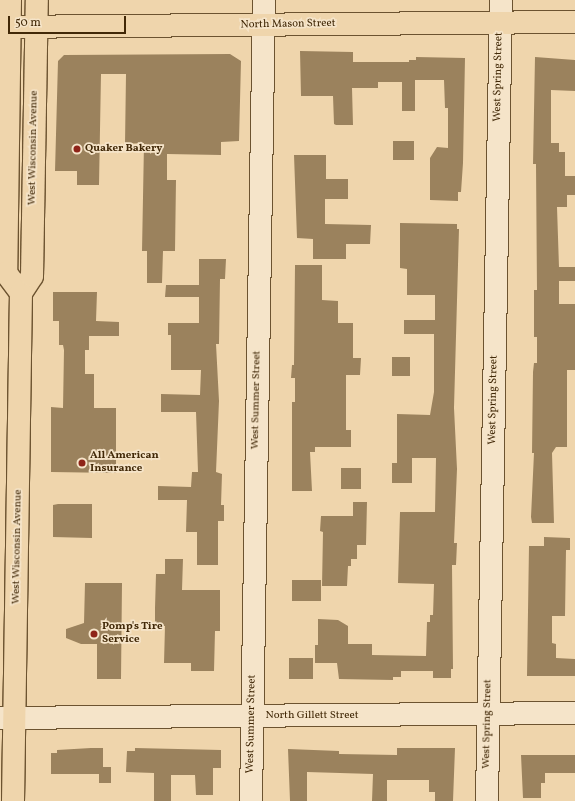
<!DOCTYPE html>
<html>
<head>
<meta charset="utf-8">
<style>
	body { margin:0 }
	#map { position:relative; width:575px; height:801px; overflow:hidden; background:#efd5ac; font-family:Vollkorn,serif }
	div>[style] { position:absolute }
	.building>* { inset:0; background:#9b825d; transform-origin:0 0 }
	.roads { filter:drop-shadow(1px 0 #6c5330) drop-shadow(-1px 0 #6c5330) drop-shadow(0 1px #6c5330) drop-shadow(0 -1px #6c5330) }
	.minor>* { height:22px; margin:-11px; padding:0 11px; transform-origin:11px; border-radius:11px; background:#f5e4c9 }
	.major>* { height:22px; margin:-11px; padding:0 11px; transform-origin:11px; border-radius:11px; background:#efd5ac }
	.dots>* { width:11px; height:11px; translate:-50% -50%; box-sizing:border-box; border:2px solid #f5e4c9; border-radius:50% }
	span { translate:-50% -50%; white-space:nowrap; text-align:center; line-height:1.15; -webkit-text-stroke:3.5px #f5e4c9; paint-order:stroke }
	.street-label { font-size:11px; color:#412807 }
	.poi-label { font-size:11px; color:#412807; font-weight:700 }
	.left { translate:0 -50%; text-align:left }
	.scale { position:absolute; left:8px; top:16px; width:118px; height:18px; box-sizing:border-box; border:2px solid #412807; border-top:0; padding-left:5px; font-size:12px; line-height:14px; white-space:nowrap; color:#412807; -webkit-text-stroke:3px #f5e4c9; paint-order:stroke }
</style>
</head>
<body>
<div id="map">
	<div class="building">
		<div style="clip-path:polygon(300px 51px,353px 52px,353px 62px,409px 62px,409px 60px,416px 60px,416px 57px,465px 58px,463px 163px,461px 192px,458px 192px,458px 201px,430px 200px,430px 158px,437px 147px,448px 148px,448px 108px,445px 108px,444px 80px,415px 80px,415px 111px,402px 111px,402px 82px,378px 82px,378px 88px,352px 88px,353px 125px,336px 125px,334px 124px,333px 96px,301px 96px)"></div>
		<div style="clip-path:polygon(230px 54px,241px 61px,239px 141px,221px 142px,221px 155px,167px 154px,167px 180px,176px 180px,175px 251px,163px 251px,162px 283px,147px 283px,147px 251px,142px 251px,144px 143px,125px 144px,126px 74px,101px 74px,99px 185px,77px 185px,77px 171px,55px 171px,58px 61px,64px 55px)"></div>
		<div style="clip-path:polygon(535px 57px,575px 60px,575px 91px,551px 90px,551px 143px,559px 143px,559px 152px,565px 152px,565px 176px,575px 176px,575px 195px,567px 195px,567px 207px,557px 207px,559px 267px,575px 267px,575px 281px,559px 281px,559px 304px,575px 304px,575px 370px,567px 370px,567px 447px,556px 447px,552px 453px,554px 523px,532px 523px,531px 517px,534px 453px,532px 453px,533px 372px,534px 363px,537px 363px,537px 337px,534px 337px,534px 290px,537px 290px,536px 164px,533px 164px)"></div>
		<div style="left:393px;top:141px;width:21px;height:19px"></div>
		<div style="clip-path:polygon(294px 155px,326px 155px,326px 179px,348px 179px,348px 199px,325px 199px,325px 224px,371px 225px,370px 244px,346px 244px,346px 259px,313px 259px,313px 239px,297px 238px)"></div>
		<div style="clip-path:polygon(400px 223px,457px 224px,457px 229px,459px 229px,454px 408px,457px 469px,454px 543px,457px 543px,456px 565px,452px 565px,453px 669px,451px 669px,451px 678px,433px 678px,433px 671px,401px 671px,401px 677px,393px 677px,393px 680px,339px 679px,337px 663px,315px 663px,315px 645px,318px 645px,318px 619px,338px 620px,348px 626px,348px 644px,372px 644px,372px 655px,426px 656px,427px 622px,430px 622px,430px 615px,433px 615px,434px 584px,398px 583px,400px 512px,435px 512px,436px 458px,412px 458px,412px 483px,392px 483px,392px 463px,397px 463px,397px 414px,430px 415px,434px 392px,434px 334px,404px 334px,404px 320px,435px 320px,435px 295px,407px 295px,407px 269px,400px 268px)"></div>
		<div style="clip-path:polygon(199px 259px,226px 259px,225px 279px,220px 279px,219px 344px,216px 344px,219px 401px,216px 472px,222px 474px,221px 505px,224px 505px,224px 521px,218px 521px,218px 565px,197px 565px,197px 532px,186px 532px,187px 500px,158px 500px,158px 486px,191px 487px,192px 472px,198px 472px,196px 412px,161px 412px,161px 394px,200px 395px,201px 370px,171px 370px,171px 335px,168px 335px,168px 323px,199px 323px,199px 297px,165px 297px,166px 285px,199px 285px)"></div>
		<div style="clip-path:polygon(295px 265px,322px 265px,322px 300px,338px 301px,338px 323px,353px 323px,353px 358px,361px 358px,360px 375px,346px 375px,346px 430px,351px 430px,351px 447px,315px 447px,315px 452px,310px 452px,312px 491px,292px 491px,292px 402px,295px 402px,295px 378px,291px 378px,292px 365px,294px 365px)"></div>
		<div style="clip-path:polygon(53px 292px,97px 292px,96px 321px,119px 322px,119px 336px,89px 336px,89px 350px,85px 350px,85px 374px,94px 374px,94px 408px,116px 408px,116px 473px,51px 472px,51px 407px,63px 408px,64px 350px,63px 345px,59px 345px,59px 321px,53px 321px)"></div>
		<div style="left:392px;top:357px;width:18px;height:19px"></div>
		<div style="left:341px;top:468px;width:20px;height:21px"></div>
		<div style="clip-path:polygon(353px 502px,367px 502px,366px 545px,357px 545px,357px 559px,351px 559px,351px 566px,348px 566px,347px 586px,322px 586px,323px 532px,320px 531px,321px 516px,353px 516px)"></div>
		<div style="clip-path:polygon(58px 504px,92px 504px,92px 538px,53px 537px,53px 505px)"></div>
		<div style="clip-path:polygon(544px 537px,570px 538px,570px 550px,566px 550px,565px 616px,552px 616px,552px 643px,556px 644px,556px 658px,575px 659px,575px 676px,527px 676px,529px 546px,544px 546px)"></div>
		<div style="clip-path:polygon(165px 559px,183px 559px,182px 590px,220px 590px,220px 631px,215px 631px,214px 671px,191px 671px,191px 663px,164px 663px,165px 626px,155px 626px,155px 608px,156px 574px,165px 574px)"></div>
		<div style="left:292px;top:580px;width:29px;height:21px"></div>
		<div style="clip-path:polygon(85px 583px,122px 583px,121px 679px,97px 679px,97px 644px,81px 644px,66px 638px,66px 629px,84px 623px)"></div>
		<div style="left:289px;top:658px;width:24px;height:21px"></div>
		<div style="clip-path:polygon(91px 748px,103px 748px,103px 767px,111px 767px,111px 783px,99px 783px,99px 774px,51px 774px,51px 753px,57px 753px,57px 750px)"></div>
		<div style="clip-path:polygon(135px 748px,221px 750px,221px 768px,213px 768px,213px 795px,196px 795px,195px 775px,171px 775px,171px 801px,154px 801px,154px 773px,126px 772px,127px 751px,135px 751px)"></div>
		<div style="clip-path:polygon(397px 748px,455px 748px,453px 801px,435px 801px,435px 792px,429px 792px,429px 780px,387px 780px,387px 801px,372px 801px,373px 774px,307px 772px,307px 801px,290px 801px,288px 749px,339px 751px,339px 754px,397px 755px)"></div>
		<div style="clip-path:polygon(521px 755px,575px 755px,575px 773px,545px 773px,545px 783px,541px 783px,541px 798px,523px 798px)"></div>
	</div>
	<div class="roads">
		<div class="minor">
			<div style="left:0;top:718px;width:575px;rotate:-0.5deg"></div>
			<div style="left:251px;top:801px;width:801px;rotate:-89.07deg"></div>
			<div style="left:487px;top:801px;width:801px;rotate:-89deg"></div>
		</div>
		<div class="major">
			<div style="left:10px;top:0;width:273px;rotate:90.8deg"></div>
			<div style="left:6px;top:273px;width:25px;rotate:53deg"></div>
			<div style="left:0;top:27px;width:575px;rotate:-0.5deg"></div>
			<div style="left:13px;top:801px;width:508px;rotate:-89.1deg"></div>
			<div style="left:21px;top:293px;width:20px;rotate:-57deg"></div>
			<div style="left:32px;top:276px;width:276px;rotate:-89deg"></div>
		</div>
	</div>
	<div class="dots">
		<div style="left:77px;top:149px;background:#8f2418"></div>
		<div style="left:82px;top:463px;background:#8f2418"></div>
		<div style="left:94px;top:634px;background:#8f2418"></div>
	</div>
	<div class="street-label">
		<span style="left:288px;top:25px;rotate:-1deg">North Mason Street</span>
		<span style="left:499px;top:77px;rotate:-89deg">West Spring Street</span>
		<span style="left:34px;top:148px;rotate:-89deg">West Wisconsin Avenue</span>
		<span style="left:257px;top:400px;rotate:-89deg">West Summer Street</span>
		<span style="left:494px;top:400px;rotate:-89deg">West Spring Street</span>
		<span style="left:18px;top:547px;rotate:-89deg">West Wisconsin Avenue</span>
		<span style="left:312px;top:716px">North Gillett Street</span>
		<span style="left:252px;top:724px;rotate:-89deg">West Summer Street</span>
		<span style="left:488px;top:724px;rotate:-89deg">West Spring Street</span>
	</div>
	<div class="poi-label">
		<span class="left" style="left:85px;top:149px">Quaker Bakery</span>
		<span class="left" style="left:90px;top:463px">All American<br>Insurance</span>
		<span class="left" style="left:102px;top:634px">Pomp's Tire<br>Service</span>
	</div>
	<div class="scale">50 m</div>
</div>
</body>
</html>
